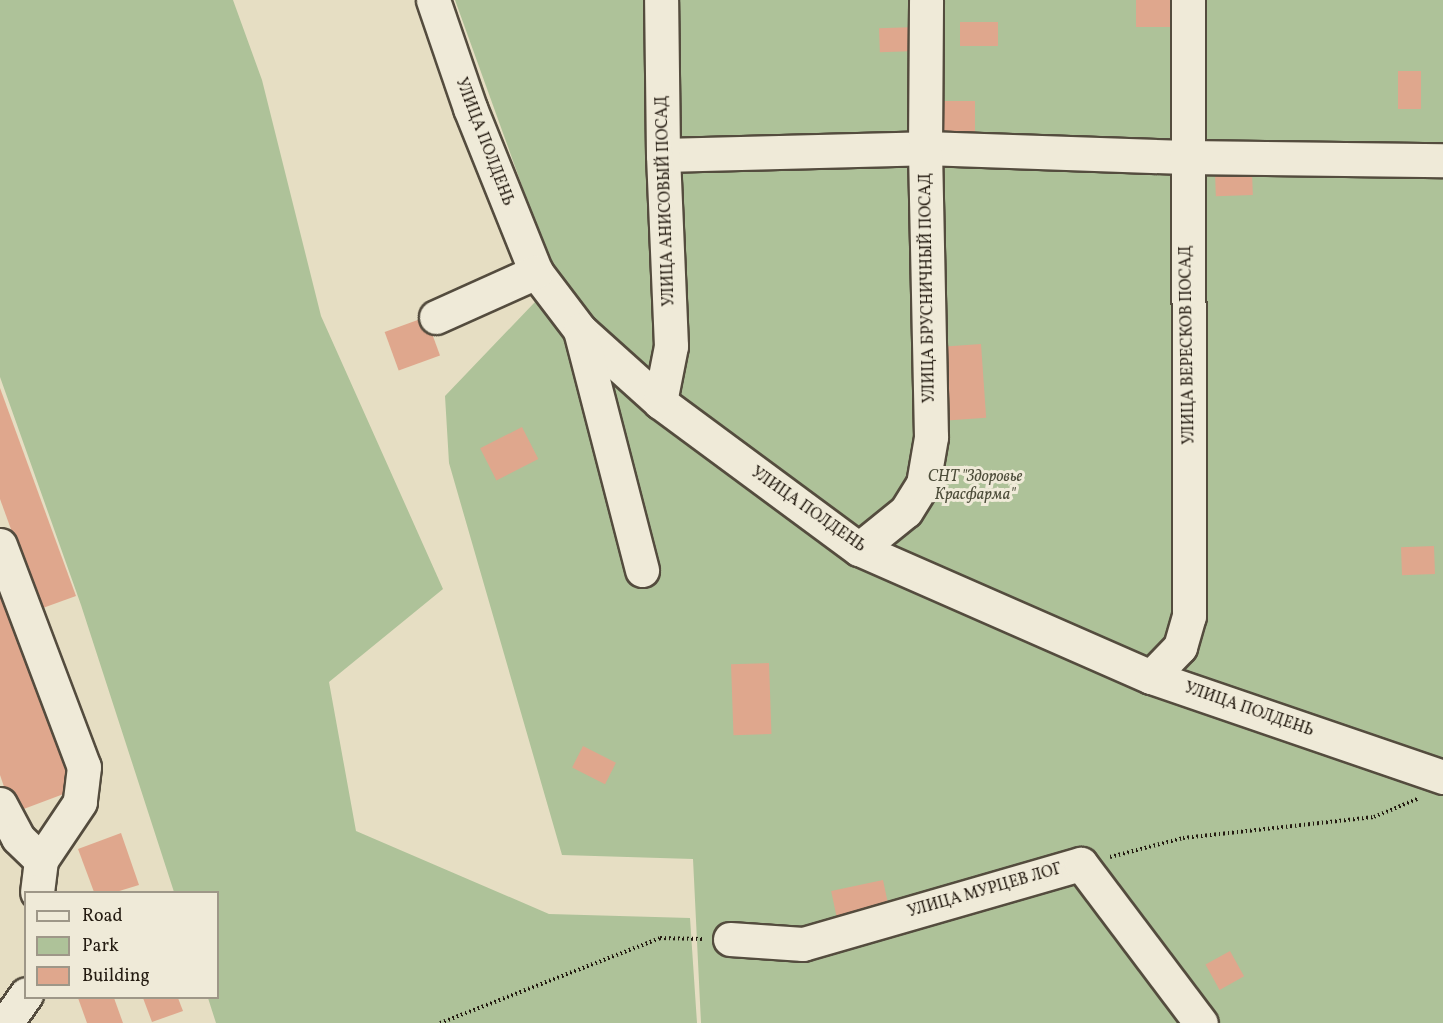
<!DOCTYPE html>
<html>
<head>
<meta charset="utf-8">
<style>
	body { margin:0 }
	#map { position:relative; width:1443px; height:1023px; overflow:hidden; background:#e6dec3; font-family:Vollkorn,serif }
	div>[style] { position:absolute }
	.green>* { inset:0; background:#aec299 }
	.building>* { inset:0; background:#dfa78d; transform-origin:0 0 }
	.path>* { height:4px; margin-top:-2px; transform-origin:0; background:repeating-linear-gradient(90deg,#241b11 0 1.5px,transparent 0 4.5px) }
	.roads { filter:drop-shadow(2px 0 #544c3e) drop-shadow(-2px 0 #544c3e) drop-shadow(0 2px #544c3e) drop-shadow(0 -2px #544c3e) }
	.minor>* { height:33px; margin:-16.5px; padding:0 16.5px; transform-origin:16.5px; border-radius:16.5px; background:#efead8 }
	span { translate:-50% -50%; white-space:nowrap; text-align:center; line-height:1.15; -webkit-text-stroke:6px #efead8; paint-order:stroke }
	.street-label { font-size:16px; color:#241b11 }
	.park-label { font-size:16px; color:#4d4d3a; font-style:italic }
	.legend { position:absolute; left:24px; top:891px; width:195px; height:108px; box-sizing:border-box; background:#efead8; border:2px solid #9e9788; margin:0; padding:8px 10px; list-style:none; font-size:18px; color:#241b11 }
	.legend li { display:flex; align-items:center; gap:12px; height:30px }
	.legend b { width:30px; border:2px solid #9e9788 }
</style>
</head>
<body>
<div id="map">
	<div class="green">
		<div style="clip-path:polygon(0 0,233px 0,262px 80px,321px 316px,443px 589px,329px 682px,356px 831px,549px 914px,690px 918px,697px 1023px,216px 1023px,208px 998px,218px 998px,218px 892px,174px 892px,81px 605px,0 377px)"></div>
		<div style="clip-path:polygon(455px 0,1443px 0,1443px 1023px,701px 1023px,693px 859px,562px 855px,449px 463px,445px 396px,556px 280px)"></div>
	</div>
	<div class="building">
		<div style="left:1136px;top:0;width:37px;height:27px"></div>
		<div style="left:998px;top:22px;width:24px;height:38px;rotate:90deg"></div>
		<div style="left:916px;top:27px;width:24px;height:37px;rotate:88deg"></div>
		<div style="left:1398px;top:71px;width:23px;height:38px"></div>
		<div style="left:975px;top:101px;width:34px;height:31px;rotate:90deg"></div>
		<div style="left:1252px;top:171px;width:24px;height:37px;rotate:88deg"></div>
		<div style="left:426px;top:317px;width:41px;height:44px;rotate:70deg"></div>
		<div style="left:981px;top:344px;width:74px;height:39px;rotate:86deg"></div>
		<div style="clip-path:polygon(0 388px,76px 596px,40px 609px,0 499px)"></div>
		<div style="left:522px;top:427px;width:36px;height:47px;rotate:63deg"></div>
		<div style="left:1434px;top:546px;width:28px;height:33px;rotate:88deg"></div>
		<div style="clip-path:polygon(0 582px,63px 752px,69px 792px,13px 813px,0 775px)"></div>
		<div style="left:769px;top:663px;width:71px;height:38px;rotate:88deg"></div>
		<div style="left:583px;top:746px;width:37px;height:24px;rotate:27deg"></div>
		<div style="clip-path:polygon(121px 833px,139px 885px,116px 892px,94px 892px,78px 849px)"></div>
		<div style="left:883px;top:880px;width:25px;height:53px;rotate:78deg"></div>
		<div style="left:1230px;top:951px;width:29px;height:28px;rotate:61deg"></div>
		<div style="clip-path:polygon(78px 998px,114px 998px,123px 1023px,87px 1023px)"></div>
		<div style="clip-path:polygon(143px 998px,178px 998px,183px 1011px,152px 1022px)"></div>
	</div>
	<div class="path">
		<div style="left:1110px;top:857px;width:75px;rotate:-14.6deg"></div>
		<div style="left:1183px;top:838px;width:192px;rotate:-6.3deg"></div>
		<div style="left:1374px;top:817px;width:47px;rotate:-22.7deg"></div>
		<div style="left:440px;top:1023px;width:236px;rotate:-21.1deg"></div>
		<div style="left:660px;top:938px;width:42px;rotate:1.4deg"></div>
	</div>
	<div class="roads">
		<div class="minor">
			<div style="left:433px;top:0;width:114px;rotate:71.1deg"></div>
			<div style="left:470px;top:108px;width:177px;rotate:68.1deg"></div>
			<div style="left:536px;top:272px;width:73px;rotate:52.8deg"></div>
			<div style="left:580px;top:330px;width:108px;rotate:42deg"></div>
			<div style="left:660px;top:402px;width:247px;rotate:36.5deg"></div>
			<div style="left:859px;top:549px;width:319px;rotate:23.7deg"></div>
			<div style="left:1151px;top:677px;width:309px;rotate:18.9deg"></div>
			<div style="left:663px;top:155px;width:262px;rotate:-1.5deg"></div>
			<div style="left:925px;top:148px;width:261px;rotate:2deg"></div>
			<div style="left:1186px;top:157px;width:257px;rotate:0.7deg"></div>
			<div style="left:436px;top:317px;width:110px;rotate:-24.2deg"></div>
			<div style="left:580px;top:330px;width:248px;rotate:75.5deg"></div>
			<div style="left:660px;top:402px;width:57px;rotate:-78.9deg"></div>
			<div style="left:671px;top:346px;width:191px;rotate:-92.4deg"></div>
			<div style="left:663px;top:155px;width:155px;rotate:-90.7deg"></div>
			<div style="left:0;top:545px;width:237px;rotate:69.3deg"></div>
			<div style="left:84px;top:767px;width:35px;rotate:97deg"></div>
			<div style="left:80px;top:802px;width:70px;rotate:123.9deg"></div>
			<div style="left:41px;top:860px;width:32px;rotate:97deg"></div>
			<div style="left:859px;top:549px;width:60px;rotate:-39deg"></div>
			<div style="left:906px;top:511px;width:32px;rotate:-58deg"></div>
			<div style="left:923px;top:484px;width:48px;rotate:-80.3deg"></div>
			<div style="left:931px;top:437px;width:289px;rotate:-91.2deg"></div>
			<div style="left:925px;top:148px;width:148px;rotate:-89.6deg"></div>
			<div style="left:1151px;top:677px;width:42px;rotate:-46deg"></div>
			<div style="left:1180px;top:647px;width:32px;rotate:-74deg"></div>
			<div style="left:1189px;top:616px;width:616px;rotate:-90.09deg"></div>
			<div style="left:0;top:804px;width:38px;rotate:62deg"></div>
			<div style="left:18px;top:838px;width:32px;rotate:44deg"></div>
			<div style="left:730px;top:939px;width:73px;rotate:3.9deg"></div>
			<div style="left:803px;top:944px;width:289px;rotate:-16.1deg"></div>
			<div style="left:1081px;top:864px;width:199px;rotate:53deg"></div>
			<div style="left:6px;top:1023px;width:35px;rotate:-55deg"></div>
		</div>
	</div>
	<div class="street-label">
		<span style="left:484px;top:142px;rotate:69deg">УЛИЦА ПОЛДЕНЬ</span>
		<span style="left:666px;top:201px;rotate:-92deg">УЛИЦА АНИСОВЫЙ ПОСАД</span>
		<span style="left:928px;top:288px;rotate:-91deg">УЛИЦА БРУСНИЧНЫЙ ПОСАД</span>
		<span style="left:1188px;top:345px;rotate:-91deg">УЛИЦА ВЕРЕСКОВ ПОСАД</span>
		<span style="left:808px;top:510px;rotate:35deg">УЛИЦА ПОЛДЕНЬ</span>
		<span style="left:1249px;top:710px;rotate:19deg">УЛИЦА ПОЛДЕНЬ</span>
		<span style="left:985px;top:891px;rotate:-16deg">УЛИЦА МУРЦЕВ ЛОГ</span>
	</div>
	<div class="park-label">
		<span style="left:975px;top:486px">СНТ "Здоровье<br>Красфарма"</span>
	</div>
	<ul class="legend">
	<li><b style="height:8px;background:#efead8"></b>Road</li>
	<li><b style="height:16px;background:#aec299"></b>Park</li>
	<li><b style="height:16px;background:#dfa78d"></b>Building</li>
	</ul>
</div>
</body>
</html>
